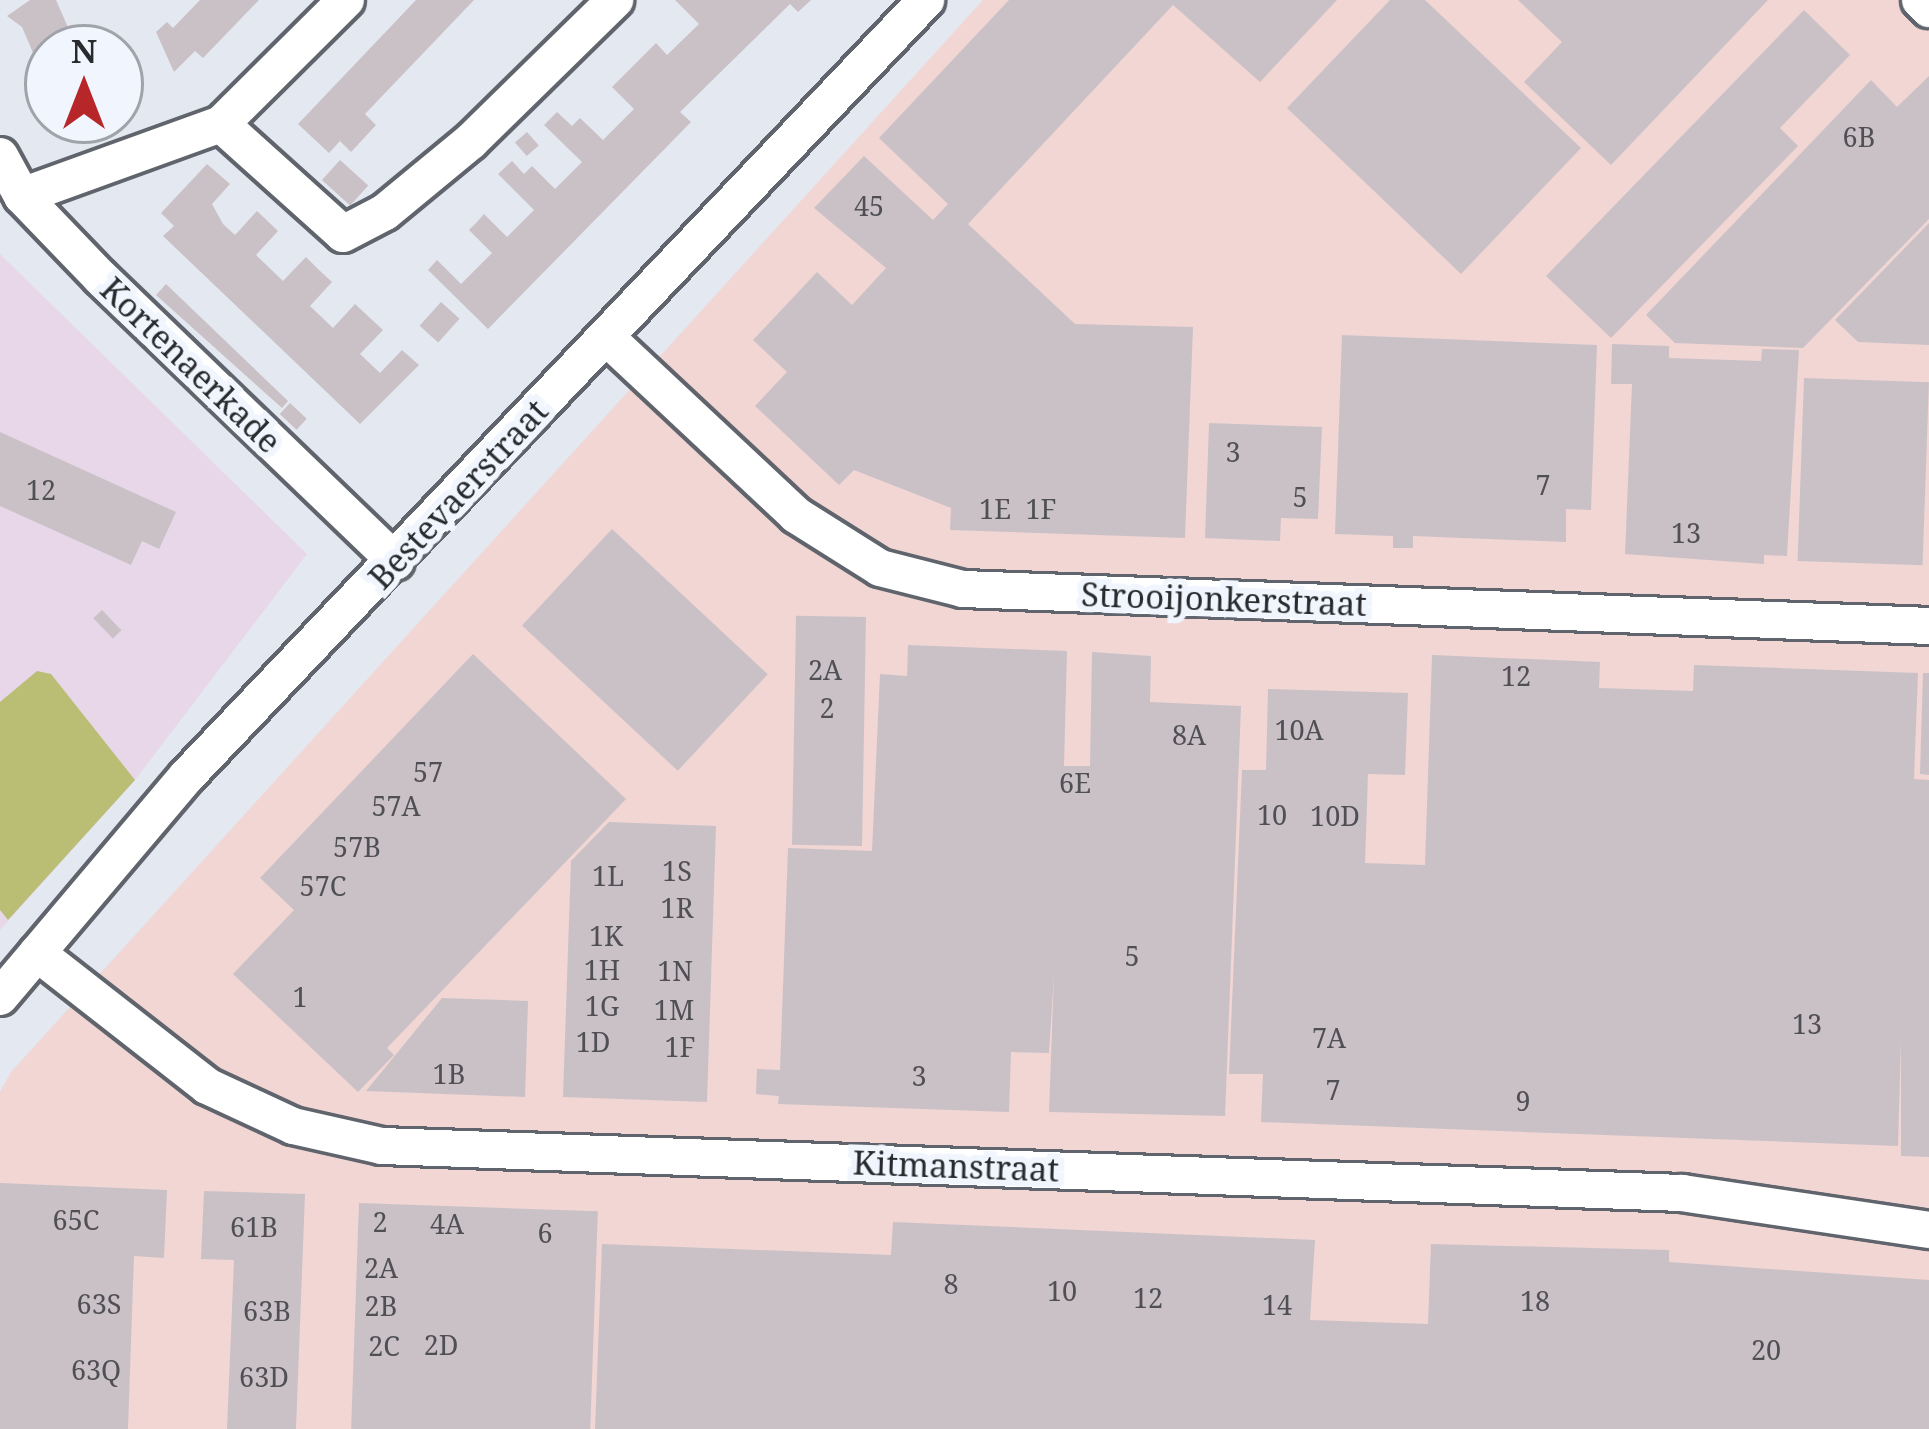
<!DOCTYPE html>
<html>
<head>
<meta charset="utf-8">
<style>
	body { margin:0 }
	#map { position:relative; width:1929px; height:1429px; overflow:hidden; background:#e3e8f1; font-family:"Noto Serif",serif }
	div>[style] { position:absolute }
	.industrial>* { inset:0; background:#f1d6d4 }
	.education>* { inset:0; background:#e8d7e9 }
	.green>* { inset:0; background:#babe74 }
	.building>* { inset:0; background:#cac1c7; transform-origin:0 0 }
	.roads { filter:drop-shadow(3px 0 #60646c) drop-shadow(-3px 0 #60646c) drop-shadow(0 3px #60646c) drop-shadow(0 -3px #60646c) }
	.minor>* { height:36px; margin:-18px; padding:0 18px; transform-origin:18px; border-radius:18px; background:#fff }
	span { translate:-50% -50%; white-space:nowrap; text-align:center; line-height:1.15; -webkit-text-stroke:12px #f0f5fe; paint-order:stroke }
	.number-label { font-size:27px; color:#505054 }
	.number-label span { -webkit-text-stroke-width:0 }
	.street-label { font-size:33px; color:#282a2d }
	.north { position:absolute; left:24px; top:24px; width:120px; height:120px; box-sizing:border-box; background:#f0f5fe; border:3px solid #a0a4aa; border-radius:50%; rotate:0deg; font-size:33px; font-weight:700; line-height:48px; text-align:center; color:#282a2d }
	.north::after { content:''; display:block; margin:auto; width:42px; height:54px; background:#b7272a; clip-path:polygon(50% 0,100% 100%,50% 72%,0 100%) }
</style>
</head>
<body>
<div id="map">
	<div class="industrial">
		<div style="clip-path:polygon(983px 0,1929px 0,1929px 1429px,0 1429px,0 1092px,11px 1072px)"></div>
	</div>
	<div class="education">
		<div style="clip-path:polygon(0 254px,307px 554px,135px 780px,0 930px)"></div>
	</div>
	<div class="green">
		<div style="clip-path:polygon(37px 671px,51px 674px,135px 780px,8px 920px,0 910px,0 702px)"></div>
	</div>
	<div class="building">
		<div style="clip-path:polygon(30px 0,56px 0,77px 48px,48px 48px,48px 88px,22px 27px,7px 16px)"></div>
		<div style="clip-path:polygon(200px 0,259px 0,203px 58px,195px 51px,174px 72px,156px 32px,167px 22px,173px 28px)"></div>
		<div style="clip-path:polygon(416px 0,474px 0,365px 114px,376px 125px,365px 137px,351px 152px,340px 141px,329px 153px,298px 124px)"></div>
		<div style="clip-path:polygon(675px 0,811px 0,798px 12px,790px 4px,680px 112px,691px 122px,488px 329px,428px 270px,437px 260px,461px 284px,492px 253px,469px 230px,477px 222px,484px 214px,507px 237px,534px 210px,498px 174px,512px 161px,524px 174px,532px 166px,555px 189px,582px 162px,544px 125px,557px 112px,572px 126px,580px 118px,603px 140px,634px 109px,612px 87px,656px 43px,667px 55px,699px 24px)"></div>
		<div style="clip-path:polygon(1009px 0,1337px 0,1260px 82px,1173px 5px,968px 224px,1075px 324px,1193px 327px,1185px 538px,950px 530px,951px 508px,854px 470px,839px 485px,755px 406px,787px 372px,753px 340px,817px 272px,852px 305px,886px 268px,814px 208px,864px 156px,933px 220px,948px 204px,879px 138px)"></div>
		<div style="clip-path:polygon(1390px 0,1425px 0,1581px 148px,1461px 274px,1287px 108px)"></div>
		<div style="clip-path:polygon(1518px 0,1768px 0,1611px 165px,1524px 82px,1562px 42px)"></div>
		<div style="clip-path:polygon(1804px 10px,1850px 55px,1780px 128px,1798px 146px,1611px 338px,1546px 276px)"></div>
		<div style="clip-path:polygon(1929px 76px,1929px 219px,1803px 348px,1675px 343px,1646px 315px,1871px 80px,1897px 107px)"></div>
		<div style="left:527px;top:132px;width:18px;height:16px;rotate:49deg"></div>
		<div style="left:340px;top:160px;width:38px;height:27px;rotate:42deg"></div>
		<div style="clip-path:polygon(207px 164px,230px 184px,212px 204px,223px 224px,235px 235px,257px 211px,278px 231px,256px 255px,283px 281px,306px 257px,319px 270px,332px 282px,310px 306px,333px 328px,355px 304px,383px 330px,360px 354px,380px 373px,402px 350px,419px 365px,360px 424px,163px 236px,174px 226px,161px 213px)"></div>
		<div style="clip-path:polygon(1929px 223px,1929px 345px,1858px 342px,1835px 320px)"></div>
		<div style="clip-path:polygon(166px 284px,288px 401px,282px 408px,156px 295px)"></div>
		<div style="left:441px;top:302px;width:25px;height:32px;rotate:42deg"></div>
		<div style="clip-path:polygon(1342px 335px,1597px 345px,1591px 510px,1566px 509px,1566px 542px,1413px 536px,1413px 548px,1393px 548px,1393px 536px,1335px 534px)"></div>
		<div style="clip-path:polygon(1612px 344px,1669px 346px,1669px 358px,1761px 361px,1762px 349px,1799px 350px,1787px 556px,1764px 555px,1764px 564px,1625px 554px,1632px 384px,1611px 384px)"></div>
		<div style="left:1804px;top:378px;width:125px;height:183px;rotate:2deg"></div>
		<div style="left:290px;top:403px;width:23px;height:15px;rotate:43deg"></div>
		<div style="clip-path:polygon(1209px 423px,1322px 427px,1318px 519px,1281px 518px,1280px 541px,1205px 538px)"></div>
		<div style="clip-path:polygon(0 432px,176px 512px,159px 549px,142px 541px,131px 565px,0 506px)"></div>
		<div style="left:612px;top:529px;width:213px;height:132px;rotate:43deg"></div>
		<div style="left:102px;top:610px;width:28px;height:12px;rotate:46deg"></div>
		<div style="left:866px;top:617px;width:229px;height:70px;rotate:91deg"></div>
		<div style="clip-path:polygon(908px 645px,1067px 651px,1064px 766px,1090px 766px,1092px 652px,1151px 656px,1150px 702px,1241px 706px,1225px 1116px,1049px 1112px,1054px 975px,1049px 1053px,1011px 1052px,1009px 1112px,778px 1104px,779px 1096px,756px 1094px,757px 1069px,780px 1070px,788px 848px,872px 851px,880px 674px,907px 676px)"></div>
		<div style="clip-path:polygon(473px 654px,626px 799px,387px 1048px,394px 1055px,358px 1092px,233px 974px,294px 910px,260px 878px)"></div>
		<div style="clip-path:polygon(1432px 655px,1600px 662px,1599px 688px,1693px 691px,1694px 665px,1918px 673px,1914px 779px,1929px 780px,1929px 1157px,1901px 1156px,1901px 1041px,1898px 1146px,1261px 1122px,1263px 1074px,1229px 1074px,1242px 770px,1266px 770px,1268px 689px,1408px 693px,1405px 775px,1368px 774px,1365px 863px,1425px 865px)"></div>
		<div style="clip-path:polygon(1923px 673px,1929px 673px,1929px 775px,1920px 774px)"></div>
		<div style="clip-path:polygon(609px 822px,716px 826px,707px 1102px,563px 1097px,571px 861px)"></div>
		<div style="clip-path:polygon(442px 998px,528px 1001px,525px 1097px,366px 1091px)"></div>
		<div style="clip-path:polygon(0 1183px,167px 1190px,164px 1258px,134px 1256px,128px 1429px,0 1429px)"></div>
		<div style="clip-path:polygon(204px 1191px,305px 1194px,296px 1429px,227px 1429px,234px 1260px,201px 1259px)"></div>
		<div style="left:359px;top:1203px;width:239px;height:226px;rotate:2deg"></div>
		<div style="clip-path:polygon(893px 1222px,1315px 1240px,1310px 1320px,1428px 1324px,1431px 1244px,1669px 1250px,1669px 1262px,1929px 1280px,1929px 1429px,595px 1429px,602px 1244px,891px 1255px)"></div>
	</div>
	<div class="roads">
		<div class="minor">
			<div style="left:1920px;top:0;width:13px;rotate:45deg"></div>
			<div style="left:221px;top:124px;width:164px;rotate:42deg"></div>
			<div style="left:343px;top:234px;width:47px;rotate:-27.6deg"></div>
			<div style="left:385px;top:212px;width:112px;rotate:-39.5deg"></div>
			<div style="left:471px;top:141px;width:202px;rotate:-44.4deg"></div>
			<div style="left:0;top:156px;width:46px;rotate:61.2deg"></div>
			<div style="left:22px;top:196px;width:114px;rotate:46.1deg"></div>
			<div style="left:101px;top:278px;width:409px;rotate:43.9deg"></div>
			<div style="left:22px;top:196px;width:212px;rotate:-19.9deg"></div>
			<div style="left:221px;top:124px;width:176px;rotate:-44.8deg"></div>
			<div style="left:606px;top:337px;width:260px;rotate:43.1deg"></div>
			<div style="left:796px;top:515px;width:99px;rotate:32.2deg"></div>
			<div style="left:880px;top:568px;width:86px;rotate:14.2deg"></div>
			<div style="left:963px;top:589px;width:967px;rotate:2.19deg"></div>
			<div style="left:37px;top:953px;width:216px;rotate:38deg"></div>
			<div style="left:207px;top:1086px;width:95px;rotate:24.9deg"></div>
			<div style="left:293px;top:1126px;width:91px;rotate:12.7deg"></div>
			<div style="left:382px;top:1146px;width:1301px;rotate:2.07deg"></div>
			<div style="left:1682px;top:1193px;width:250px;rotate:8.5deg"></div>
			<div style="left:0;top:997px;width:289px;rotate:-49.8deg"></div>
			<div style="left:187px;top:776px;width:1072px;rotate:-46.4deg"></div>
		</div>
	</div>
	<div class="number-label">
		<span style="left:1859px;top:137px">6B</span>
		<span style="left:869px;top:206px">45</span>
		<span style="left:1233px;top:452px">3</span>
		<span style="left:1543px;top:485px">7</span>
		<span style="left:41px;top:490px">12</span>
		<span style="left:1300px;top:497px">5</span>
		<span style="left:995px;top:509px">1E</span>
		<span style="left:1041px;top:509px">1F</span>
		<span style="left:1686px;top:533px">13</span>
		<span style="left:825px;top:670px">2A</span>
		<span style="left:1516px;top:676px">12</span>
		<span style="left:827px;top:708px">2</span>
		<span style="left:1299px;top:730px">10A</span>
		<span style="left:1189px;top:735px">8A</span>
		<span style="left:428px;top:772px">57</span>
		<span style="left:1075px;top:783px">6E</span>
		<span style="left:396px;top:806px">57A</span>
		<span style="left:1272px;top:815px">10</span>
		<span style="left:1335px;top:816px">10D</span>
		<span style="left:357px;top:847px">57B</span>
		<span style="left:677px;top:871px">1S</span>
		<span style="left:608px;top:876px">1L</span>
		<span style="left:323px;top:886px">57C</span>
		<span style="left:677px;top:908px">1R</span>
		<span style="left:606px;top:936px">1K</span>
		<span style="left:1132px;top:956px">5</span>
		<span style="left:602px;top:970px">1H</span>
		<span style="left:675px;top:971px">1N</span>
		<span style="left:300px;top:997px">1</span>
		<span style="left:602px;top:1006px">1G</span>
		<span style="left:674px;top:1010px">1M</span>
		<span style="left:1807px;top:1024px">13</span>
		<span style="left:1329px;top:1038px">7A</span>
		<span style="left:593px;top:1042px">1D</span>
		<span style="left:680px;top:1047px">1F</span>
		<span style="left:449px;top:1074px">1B</span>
		<span style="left:919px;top:1076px">3</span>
		<span style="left:1333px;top:1090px">7</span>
		<span style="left:1523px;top:1101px">9</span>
		<span style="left:76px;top:1220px">65C</span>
		<span style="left:380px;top:1222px">2</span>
		<span style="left:447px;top:1224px">4A</span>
		<span style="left:254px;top:1227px">61B</span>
		<span style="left:545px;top:1233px">6</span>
		<span style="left:381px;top:1268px">2A</span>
		<span style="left:951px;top:1284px">8</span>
		<span style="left:1062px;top:1291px">10</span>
		<span style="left:1148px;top:1298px">12</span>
		<span style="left:1535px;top:1301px">18</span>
		<span style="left:99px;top:1304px">63S</span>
		<span style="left:1277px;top:1305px">14</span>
		<span style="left:381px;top:1306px">2B</span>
		<span style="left:267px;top:1311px">63B</span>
		<span style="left:441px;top:1345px">2D</span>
		<span style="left:384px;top:1346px">2C</span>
		<span style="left:1766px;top:1350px">20</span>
		<span style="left:96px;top:1370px">63Q</span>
		<span style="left:264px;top:1377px">63D</span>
	</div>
	<div class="street-label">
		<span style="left:191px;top:365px;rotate:44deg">Kortenaerkade</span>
		<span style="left:458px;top:494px;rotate:-47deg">Bestevaerstraat</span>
		<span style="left:1224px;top:599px;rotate:2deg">Strooijonkerstraat</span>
		<span style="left:956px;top:1166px;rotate:2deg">Kitmanstraat</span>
	</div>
	<div class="north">N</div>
</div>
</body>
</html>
